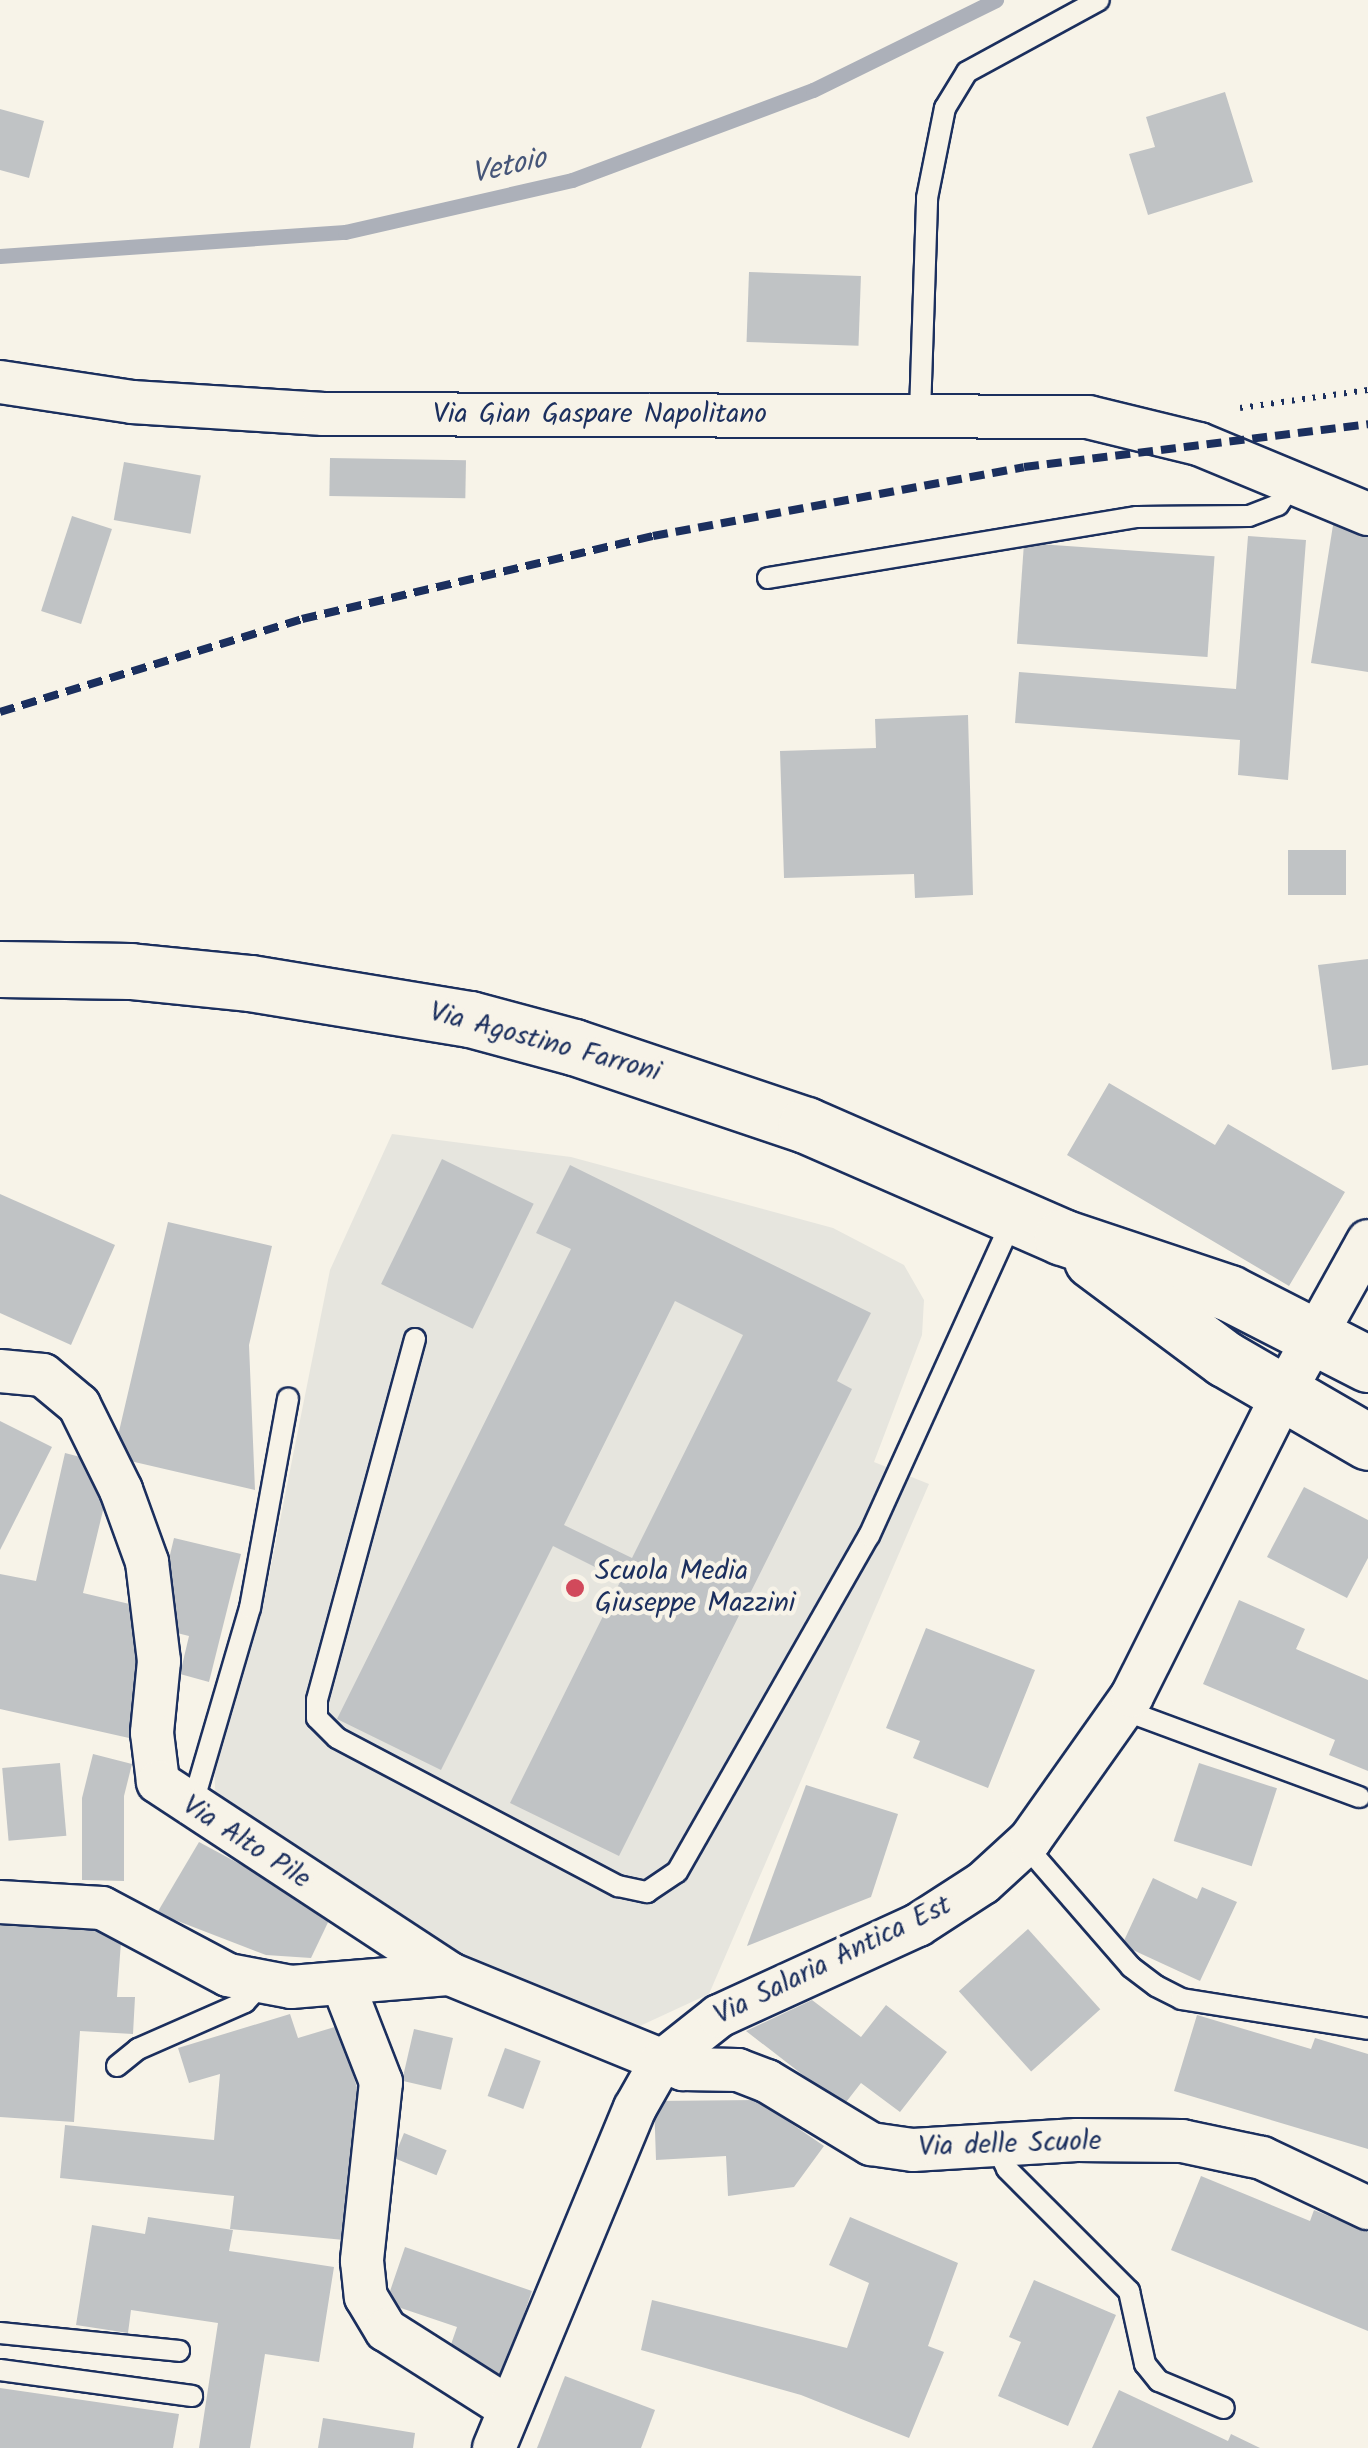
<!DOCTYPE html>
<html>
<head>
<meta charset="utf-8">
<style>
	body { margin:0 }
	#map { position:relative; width:1368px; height:2448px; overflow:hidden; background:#f7f3e8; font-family:Kalam,sans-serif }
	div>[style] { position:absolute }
	.built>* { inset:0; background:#e6e5de }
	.stream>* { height:15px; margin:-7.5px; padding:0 7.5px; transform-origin:7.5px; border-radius:7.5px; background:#acb0b9 }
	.building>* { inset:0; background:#c0c3c5; transform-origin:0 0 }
	.path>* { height:6px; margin-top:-3px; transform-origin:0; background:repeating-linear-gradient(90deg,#1b2f5e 0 2.5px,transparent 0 10.5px) }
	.roads { filter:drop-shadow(2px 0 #1b2f5e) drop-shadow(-2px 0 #1b2f5e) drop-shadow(0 2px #1b2f5e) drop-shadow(0 -2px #1b2f5e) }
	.lane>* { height:20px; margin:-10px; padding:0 10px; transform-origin:10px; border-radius:10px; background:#f7f3e8 }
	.street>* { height:42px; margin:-21px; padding:0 21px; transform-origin:21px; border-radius:21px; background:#f7f3e8 }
	.secondary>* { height:55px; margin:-27.5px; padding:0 27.5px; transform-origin:27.5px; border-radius:27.5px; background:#f7f3e8 }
	.rail>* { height:8px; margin-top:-4px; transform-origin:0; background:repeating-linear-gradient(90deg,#1b2f5e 0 15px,transparent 0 23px) }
	.dots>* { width:28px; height:28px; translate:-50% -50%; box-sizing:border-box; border:5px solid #f7f3e8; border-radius:50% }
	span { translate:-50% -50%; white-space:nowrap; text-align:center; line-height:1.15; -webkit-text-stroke:9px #f7f3e8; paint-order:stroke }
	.street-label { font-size:28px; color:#1b2f5e }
	.poi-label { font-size:28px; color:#1b2f5e }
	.left { translate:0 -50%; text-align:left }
	.water-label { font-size:30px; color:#465679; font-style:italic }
</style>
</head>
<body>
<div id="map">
	<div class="built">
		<div style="clip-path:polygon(392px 1134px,571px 1157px,833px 1228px,904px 1265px,924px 1300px,922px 1335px,874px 1462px,929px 1484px,709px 1994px,629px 2031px,517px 1995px,216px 1803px,214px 1769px,263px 1606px,330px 1270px)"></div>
	</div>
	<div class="stream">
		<div style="left:0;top:256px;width:346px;rotate:-4deg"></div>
		<div style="left:345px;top:232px;width:233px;rotate:-12.9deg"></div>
		<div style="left:572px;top:180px;width:257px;rotate:-20.5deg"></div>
		<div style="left:813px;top:90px;width:204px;rotate:-26.2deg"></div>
	</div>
	<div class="building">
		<div style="clip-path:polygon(1225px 92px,1253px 182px,1148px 215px,1129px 154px,1155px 147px,1146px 117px)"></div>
		<div style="clip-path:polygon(0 109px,44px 121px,29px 178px,0 170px)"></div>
		<div style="left:749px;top:272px;width:112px;height:70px;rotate:2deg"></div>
		<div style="left:330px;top:458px;width:136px;height:38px;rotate:1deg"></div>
		<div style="left:124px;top:462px;width:78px;height:59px;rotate:10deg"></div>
		<div style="left:72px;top:516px;width:42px;height:100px;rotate:18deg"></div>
		<div style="clip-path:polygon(1334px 519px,1368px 533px,1368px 672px,1311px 663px)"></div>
		<div style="clip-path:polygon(1248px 536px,1306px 540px,1288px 780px,1238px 775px,1240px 740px,1015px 723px,1019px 672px,1236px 689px)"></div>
		<div style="left:1024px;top:543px;width:191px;height:101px;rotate:4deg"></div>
		<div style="clip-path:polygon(968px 715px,973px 895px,915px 898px,914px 874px,784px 878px,780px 751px,876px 748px,875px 719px)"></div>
		<div style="left:1346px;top:850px;width:45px;height:58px;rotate:90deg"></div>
		<div style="clip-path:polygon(1368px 959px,1368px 1065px,1332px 1070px,1318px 965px)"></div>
		<div style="clip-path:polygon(1109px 1083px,1215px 1145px,1228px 1124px,1345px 1192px,1289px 1286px,1067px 1155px)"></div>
		<div style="left:442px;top:1159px;width:102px;height:139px;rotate:26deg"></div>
		<div style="clip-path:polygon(evenodd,570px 1165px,871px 1313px,837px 1381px,852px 1389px,619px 1856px,510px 1803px,621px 1580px,553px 1546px,441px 1770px,337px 1719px,571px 1249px,536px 1233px,570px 1165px,675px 1301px,743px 1335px,632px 1558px,564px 1525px,675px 1301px)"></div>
		<div style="clip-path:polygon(0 1194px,115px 1245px,71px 1345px,0 1313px)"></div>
		<div style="clip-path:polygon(168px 1222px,272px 1246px,249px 1345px,255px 1490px,113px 1457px)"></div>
		<div style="clip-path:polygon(0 1421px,52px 1447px,0 1550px)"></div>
		<div style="clip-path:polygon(65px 1453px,88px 1459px,107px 1494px,83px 1593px,138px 1606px,138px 1740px,0 1709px,0 1574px,36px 1581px)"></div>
		<div style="clip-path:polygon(1304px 1487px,1368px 1520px,1368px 1558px,1347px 1598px,1267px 1557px)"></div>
		<div style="clip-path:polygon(174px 1538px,241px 1554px,209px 1682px,180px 1674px,189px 1636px,169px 1631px,164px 1580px)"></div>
		<div style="clip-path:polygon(1239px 1600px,1305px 1629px,1296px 1649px,1368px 1680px,1368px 1771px,1329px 1755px,1335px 1740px,1203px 1684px)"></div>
		<div style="clip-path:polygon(926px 1628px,1035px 1670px,988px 1788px,913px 1758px,920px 1741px,886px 1728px)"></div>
		<div style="clip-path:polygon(93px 1754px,132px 1764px,124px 1796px,124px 1881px,82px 1880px,82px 1798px)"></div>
		<div style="left:60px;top:1763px;width:73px;height:58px;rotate:85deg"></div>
		<div style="left:1199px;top:1763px;width:82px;height:82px;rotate:18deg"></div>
		<div style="clip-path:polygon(806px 1785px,898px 1814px,871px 1897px,747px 1946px)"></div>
		<div style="clip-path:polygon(199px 1842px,332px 1914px,311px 1958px,266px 1955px,157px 1913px)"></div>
		<div style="clip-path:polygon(1153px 1878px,1197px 1899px,1202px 1887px,1237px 1902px,1200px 1981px,1122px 1945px)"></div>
		<div style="clip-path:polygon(0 1919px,122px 1928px,117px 1997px,135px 1997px,133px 2034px,80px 2031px,74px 2122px,0 2117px)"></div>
		<div style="left:1028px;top:1929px;width:108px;height:93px;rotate:48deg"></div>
		<div style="clip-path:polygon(812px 2000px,861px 2037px,886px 2005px,947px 2052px,900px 2112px,861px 2083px,843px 2106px,746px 2031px)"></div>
		<div style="clip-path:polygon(290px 2014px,298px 2038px,338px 2026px,359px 2094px,344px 2240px,230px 2229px,234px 2196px,60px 2178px,65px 2125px,214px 2140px,220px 2074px,189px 2083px,178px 2048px)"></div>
		<div style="clip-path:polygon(1197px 2015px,1311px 2049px,1315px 2038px,1368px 2054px,1368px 2149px,1174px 2091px)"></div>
		<div style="left:414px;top:2029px;width:40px;height:53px;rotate:13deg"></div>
		<div style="left:505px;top:2048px;width:38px;height:51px;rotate:20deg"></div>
		<div style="clip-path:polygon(757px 2100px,824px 2146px,794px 2187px,728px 2196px,726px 2156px,656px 2160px,654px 2101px)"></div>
		<div style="left:404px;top:2133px;width:46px;height:27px;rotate:22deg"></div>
		<div style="clip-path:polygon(1201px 2176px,1310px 2221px,1314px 2210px,1368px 2232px,1368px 2331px,1171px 2250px)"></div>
		<div style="clip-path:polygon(148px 2217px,233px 2230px,229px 2251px,334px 2267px,319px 2362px,265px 2354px,250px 2448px,199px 2448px,218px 2323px,131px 2310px,128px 2333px,76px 2325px,92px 2225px,145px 2234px)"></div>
		<div style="clip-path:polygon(850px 2217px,958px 2263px,928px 2346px,944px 2352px,909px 2438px,801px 2395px,641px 2350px,652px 2300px,847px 2348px,869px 2283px,829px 2265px)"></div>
		<div style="clip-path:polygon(405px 2247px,532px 2291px,503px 2375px,447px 2356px,457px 2327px,386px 2303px)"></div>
		<div style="clip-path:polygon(1034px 2280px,1116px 2315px,1068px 2426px,998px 2396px,1021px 2342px,1009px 2337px)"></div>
		<div style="clip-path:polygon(565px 2376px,655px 2410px,641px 2448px,537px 2448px)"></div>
		<div style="clip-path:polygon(0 2388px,179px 2414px,173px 2448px,0 2448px)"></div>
		<div style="clip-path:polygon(1119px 2390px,1228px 2441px,1231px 2434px,1260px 2448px,1092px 2448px)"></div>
		<div style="clip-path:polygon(323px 2418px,415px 2433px,413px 2448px,318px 2448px)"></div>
	</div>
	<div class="path">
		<div style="left:1240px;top:408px;width:129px;rotate:-8deg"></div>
	</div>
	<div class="roads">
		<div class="lane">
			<div style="left:920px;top:413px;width:215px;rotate:-88.1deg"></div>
			<div style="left:927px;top:198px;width:92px;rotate:-78.7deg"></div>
			<div style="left:945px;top:108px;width:42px;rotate:-58.6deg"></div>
			<div style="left:967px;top:72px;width:150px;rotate:-28.6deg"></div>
			<div style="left:768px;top:578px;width:374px;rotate:-9.4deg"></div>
			<div style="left:1137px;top:517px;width:112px;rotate:-0.5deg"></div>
			<div style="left:1249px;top:516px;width:31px;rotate:-21deg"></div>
			<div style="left:1278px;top:505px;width:25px;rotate:-56deg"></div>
			<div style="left:415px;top:1339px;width:374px;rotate:105.2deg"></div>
			<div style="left:317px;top:1700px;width:18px;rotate:90deg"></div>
			<div style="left:317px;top:1718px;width:28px;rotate:45deg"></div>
			<div style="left:337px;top:1738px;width:318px;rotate:27.8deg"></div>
			<div style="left:618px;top:1886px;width:30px;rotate:12deg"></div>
			<div style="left:647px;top:1892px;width:36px;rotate:-34deg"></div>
			<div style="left:677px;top:1872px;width:387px;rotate:-60.3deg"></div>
			<div style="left:869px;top:1536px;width:350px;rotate:-65.6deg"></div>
			<div style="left:1124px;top:1710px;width:251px;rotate:20.3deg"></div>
			<div style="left:192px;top:1806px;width:206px;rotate:-73.7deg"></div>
			<div style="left:250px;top:1608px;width:213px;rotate:-79.7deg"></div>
			<div style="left:1025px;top:1845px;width:162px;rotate:49deg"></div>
			<div style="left:1131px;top:1967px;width:31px;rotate:37deg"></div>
			<div style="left:1156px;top:1986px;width:28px;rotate:27deg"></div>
			<div style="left:1181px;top:1999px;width:189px;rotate:9.1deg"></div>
			<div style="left:117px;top:2066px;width:27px;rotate:-39deg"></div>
			<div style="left:138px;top:2049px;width:117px;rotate:-23.7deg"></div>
			<div style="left:245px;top:2002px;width:27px;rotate:-48deg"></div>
			<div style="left:996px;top:2146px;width:25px;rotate:64deg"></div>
			<div style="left:1007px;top:2169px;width:173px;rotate:45deg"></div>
			<div style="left:1129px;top:2291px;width:75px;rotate:77.6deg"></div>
			<div style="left:1145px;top:2364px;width:22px;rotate:51deg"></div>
			<div style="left:1159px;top:2381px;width:70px;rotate:22.6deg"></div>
			<div style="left:0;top:2333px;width:180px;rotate:5.7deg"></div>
			<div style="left:0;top:2370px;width:194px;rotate:7.7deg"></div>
		</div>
		<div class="street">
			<div style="left:0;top:382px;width:134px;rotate:8.6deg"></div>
			<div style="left:132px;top:402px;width:192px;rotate:3.6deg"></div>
			<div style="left:324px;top:414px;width:764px;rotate:0.22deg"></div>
			<div style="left:1088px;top:417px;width:114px;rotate:13.7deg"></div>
			<div style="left:1199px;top:444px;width:183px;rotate:22.5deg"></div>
			<div style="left:0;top:1371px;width:43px;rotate:5.3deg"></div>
			<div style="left:43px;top:1375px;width:47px;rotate:39.8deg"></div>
			<div style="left:79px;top:1405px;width:95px;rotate:63.7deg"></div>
			<div style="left:121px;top:1490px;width:77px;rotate:70.1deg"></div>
			<div style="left:147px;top:1562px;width:100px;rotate:83.1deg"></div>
			<div style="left:159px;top:1661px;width:72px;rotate:95.6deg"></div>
			<div style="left:152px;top:1733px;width:49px;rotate:83deg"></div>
			<div style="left:158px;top:1782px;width:349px;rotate:33.3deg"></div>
			<div style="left:450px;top:1974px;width:252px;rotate:22.2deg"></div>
			<div style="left:683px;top:2069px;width:55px;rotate:1deg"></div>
			<div style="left:738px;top:2070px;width:31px;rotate:21deg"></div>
			<div style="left:767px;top:2081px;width:122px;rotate:31.2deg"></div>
			<div style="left:871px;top:2144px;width:42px;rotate:8.1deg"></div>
			<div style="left:913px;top:2150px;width:164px;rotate:-3.5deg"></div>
			<div style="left:1077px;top:2140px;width:105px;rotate:0.5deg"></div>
			<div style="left:1182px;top:2141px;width:82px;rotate:12deg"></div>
			<div style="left:1262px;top:2158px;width:117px;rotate:25.3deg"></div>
			<div style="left:0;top:1902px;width:102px;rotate:3.4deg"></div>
			<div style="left:102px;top:1908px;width:143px;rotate:28deg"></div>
			<div style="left:228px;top:1975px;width:64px;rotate:10.8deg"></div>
			<div style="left:291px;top:1987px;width:160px;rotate:-4.7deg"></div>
			<div style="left:344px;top:1987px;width:102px;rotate:68.7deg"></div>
			<div style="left:381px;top:2082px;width:180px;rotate:96.1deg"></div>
			<div style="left:362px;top:2261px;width:36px;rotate:84deg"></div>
			<div style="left:366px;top:2297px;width:39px;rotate:59deg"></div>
			<div style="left:386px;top:2330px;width:146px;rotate:32.4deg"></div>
			<div style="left:494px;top:2448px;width:368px;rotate:-67.5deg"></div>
			<div style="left:635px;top:2108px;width:53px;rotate:-60.5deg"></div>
			<div style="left:661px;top:2062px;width:74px;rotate:-38.4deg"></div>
			<div style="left:719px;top:2016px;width:219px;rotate:-24.6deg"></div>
			<div style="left:918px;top:1925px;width:77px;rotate:-32.9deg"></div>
			<div style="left:983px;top:1883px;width:64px;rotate:-42.5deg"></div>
			<div style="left:1030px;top:1840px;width:176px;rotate:-54.7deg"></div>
			<div style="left:1132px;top:1696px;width:338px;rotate:-63.4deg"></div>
			<div style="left:1283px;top:1394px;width:175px;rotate:-60.9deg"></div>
		</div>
		<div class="secondary">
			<div style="left:0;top:969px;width:130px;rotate:0.9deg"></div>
			<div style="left:130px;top:971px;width:121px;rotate:5.7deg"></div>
			<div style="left:250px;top:983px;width:223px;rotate:9.3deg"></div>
			<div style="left:470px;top:1019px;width:108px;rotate:15.1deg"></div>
			<div style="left:574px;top:1047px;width:245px;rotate:18.6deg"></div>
			<div style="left:806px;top:1125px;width:279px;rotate:23.6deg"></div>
			<div style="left:1062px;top:1237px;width:176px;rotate:18.5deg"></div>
			<div style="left:1229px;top:1293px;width:156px;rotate:27.1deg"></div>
			<div style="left:1092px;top:1260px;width:166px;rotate:36.7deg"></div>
			<div style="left:1225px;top:1359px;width:165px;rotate:30.1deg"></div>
		</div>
	</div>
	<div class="rail">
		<div style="left:0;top:712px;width:316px;rotate:-17.1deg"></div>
		<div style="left:302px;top:619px;width:361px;rotate:-13.3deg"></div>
		<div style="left:653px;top:536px;width:377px;rotate:-10.5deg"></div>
		<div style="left:1024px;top:467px;width:347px;rotate:-7.1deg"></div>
	</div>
	<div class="dots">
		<div style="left:575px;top:1588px;background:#d1495b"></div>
	</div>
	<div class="street-label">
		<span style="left:600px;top:415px">Via Gian Gaspare Napolitano</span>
		<span style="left:545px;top:1043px;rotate:15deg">Via Agostino Farroni</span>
		<span style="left:246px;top:1843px;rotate:33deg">Via Alto Pile</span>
		<span style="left:833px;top:1961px;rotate:-26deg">Via Salaria Antica Est</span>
		<span style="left:1010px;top:2145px;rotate:-2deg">Via delle Scuole</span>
	</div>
	<div class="poi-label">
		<span class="left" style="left:595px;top:1588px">Scuola Media<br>Giuseppe Mazzini</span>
	</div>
	<div class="water-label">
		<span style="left:509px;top:167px;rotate:-13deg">Vetoio</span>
	</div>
</div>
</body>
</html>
